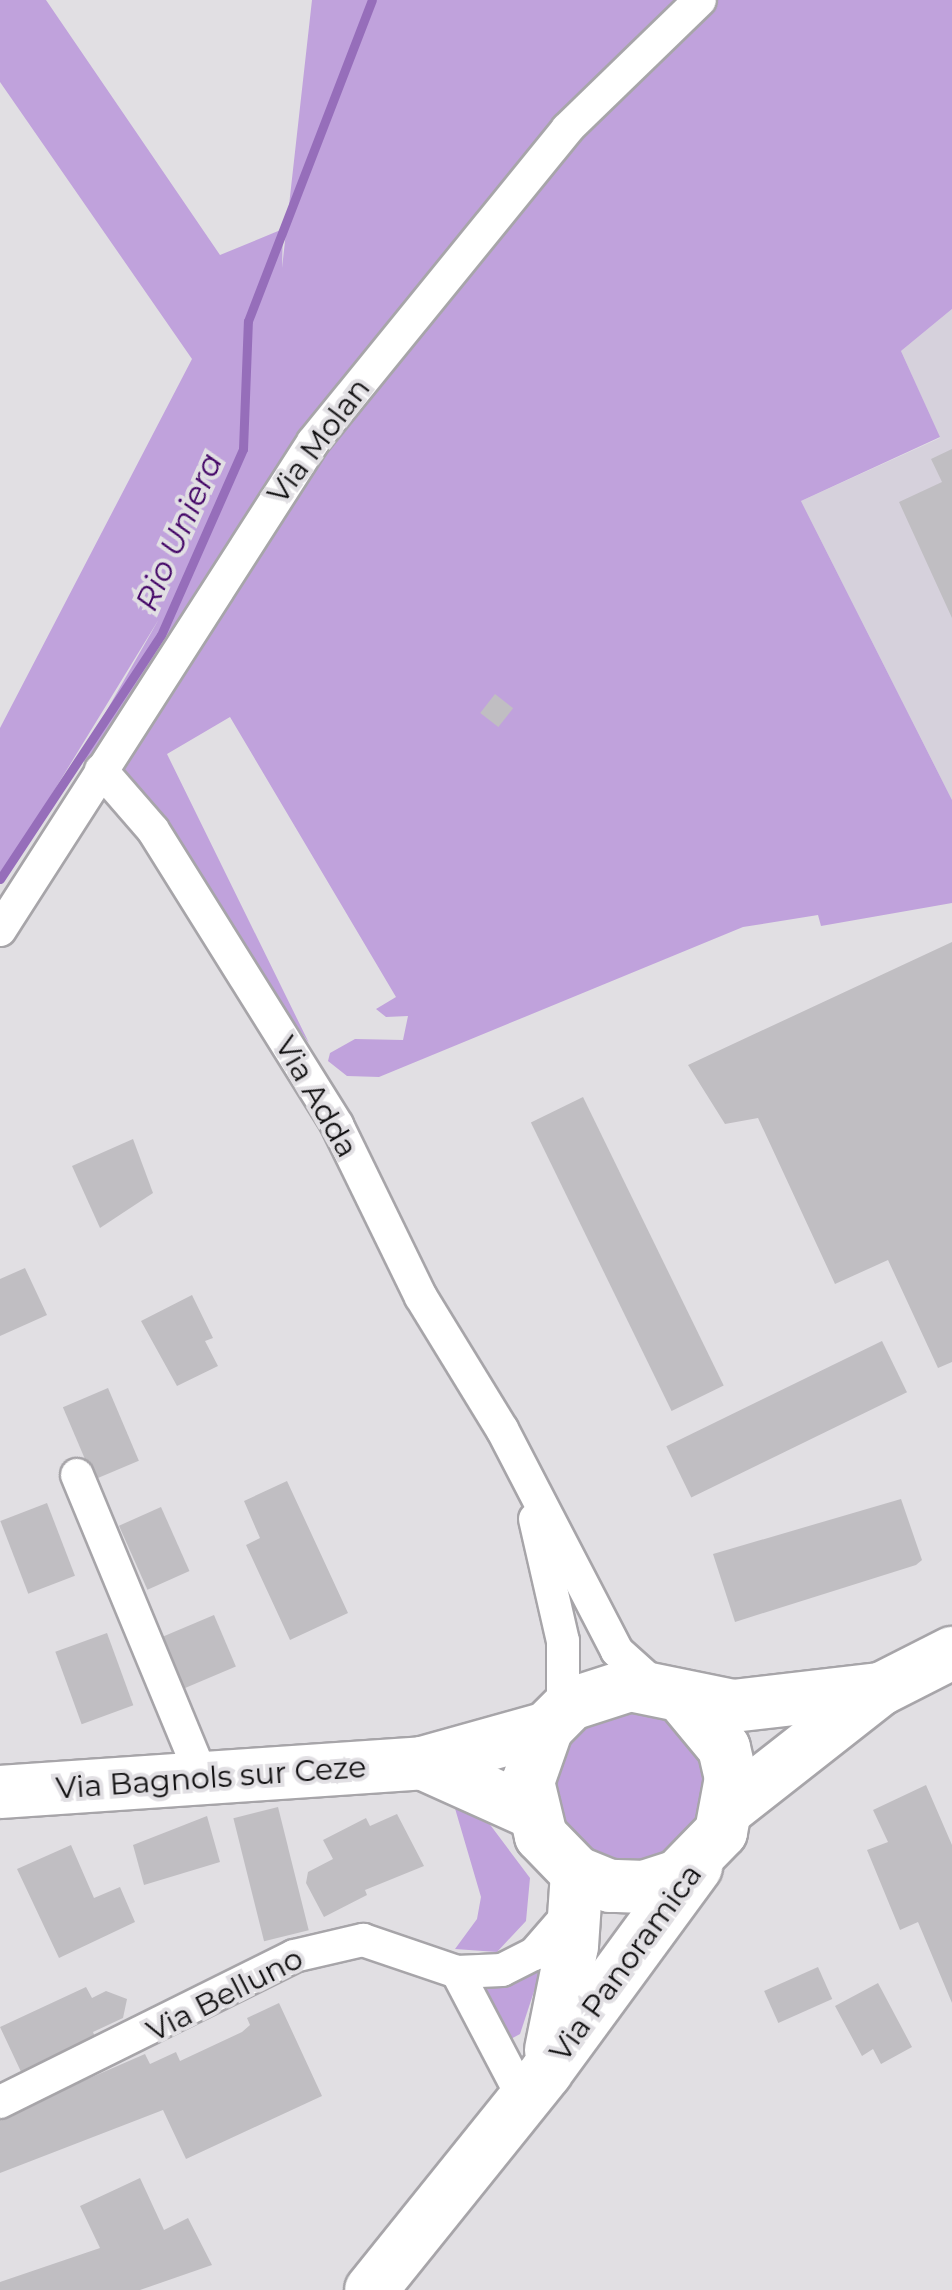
<!DOCTYPE html>
<html>
<head>
<meta charset="utf-8">
<style>
	body { margin:0 }
	#map { position:relative; width:952px; height:2290px; overflow:hidden; background:#e1dfe3; font-family:Montserrat,sans-serif }
	div>[style] { position:absolute }
	.built>* { inset:0; background:#d6d1dc }
	.green>* { inset:0; background:#c0a2dc }
	.round { border-radius:50% }
	.stream>* { height:9px; margin:-4.5px; padding:0 4.5px; transform-origin:4.5px; border-radius:4.5px; background:#966eba }
	.building>* { inset:0; background:#c0bec2; transform-origin:0 0 }
	.roads { filter:drop-shadow(2px 0 #a7a5a9) drop-shadow(-2px 0 #a7a5a9) drop-shadow(0 2px #a7a5a9) drop-shadow(0 -2px #a7a5a9) }
	.street>* { height:32px; margin:-16px; padding:0 16px; transform-origin:16px; border-radius:16px; background:#fff }
	.primary>* { height:52px; margin:-26px; padding:0 26px; transform-origin:26px; border-radius:26px; background:#fff }
	span { translate:-50% -50%; white-space:nowrap; text-align:center; line-height:1.15; -webkit-text-stroke:8px #e1dfe3; paint-order:stroke }
	.street-label { font-size:30px; color:#100f10 }
	.water-label { font-size:32px; color:#440667; font-style:italic }
</style>
</head>
<body>
<div id="map">
	<div class="built">
		<div style="clip-path:polygon(952px 309px,952px 800px,801px 501px,940px 438px,901px 351px)"></div>
	</div>
	<div class="green">
		<div style="clip-path:polygon(0 0,46px 0,220px 255px,283px 229px,282px 268px,312px 0,952px 0,952px 309px,901px 351px,940px 437px,801px 501px,952px 800px,952px 903px,821px 926px,818px 915px,743px 927px,379px 1077px,347px 1076px,328px 1061px,330px 1053px,355px 1039px,403px 1040px,408px 1016px,386px 1017px,376px 1009px,396px 997px,230px 717px,167px 754px,309px 1043px,153px 830px,101px 770px,79px 759px,159px 619px,0 879px,0 728px,192px 359px,0 82px)"></div>
		<div class="round" style="left:556px;top:1712px;width:148px;height:148px"></div>
		<div style="clip-path:polygon(454px 1805px,485px 1818px,530px 1878px,526px 1921px,497px 1952px,455px 1949px,477px 1919px,481px 1897px)"></div>
		<div style="clip-path:polygon(542px 1967px,520px 2034px,509px 2040px,480px 2002px,484px 1980px)"></div>
	</div>
	<div class="stream">
		<div style="left:0;top:879px;width:292px;rotate:-56.6deg"></div>
		<div style="left:161px;top:635px;width:203px;rotate:-66.2deg"></div>
		<div style="left:243px;top:449px;width:128px;rotate:-87.8deg"></div>
		<div style="left:248px;top:321px;width:344px;rotate:-68.9deg"></div>
	</div>
	<div class="building">
		<div style="clip-path:polygon(952px 449px,952px 618px,899px 502px,942px 482px,931px 459px)"></div>
		<div style="left:495px;top:694px;width:23px;height:24px;rotate:38deg"></div>
		<div style="clip-path:polygon(952px 942px,952px 1362px,938px 1368px,888px 1260px,835px 1284px,758px 1118px,725px 1124px,688px 1065px)"></div>
		<div style="left:583px;top:1097px;width:321px;height:58px;rotate:64deg"></div>
		<div style="clip-path:polygon(133px 1139px,153px 1193px,100px 1228px,72px 1166px)"></div>
		<div style="clip-path:polygon(25px 1268px,47px 1315px,0 1336px,0 1279px)"></div>
		<div style="clip-path:polygon(192px 1295px,213px 1338px,205px 1341px,218px 1366px,177px 1386px,141px 1321px)"></div>
		<div style="left:882px;top:1341px;width:57px;height:240px;rotate:64deg"></div>
		<div style="left:108px;top:1388px;width:79px;height:49px;rotate:67deg"></div>
		<div style="clip-path:polygon(287px 1481px,348px 1613px,290px 1640px,246px 1545px,260px 1538px,244px 1501px)"></div>
		<div style="clip-path:polygon(901px 1499px,922px 1560px,916px 1565px,735px 1622px,713px 1554px)"></div>
		<div style="left:47px;top:1503px;width:78px;height:50px;rotate:69deg"></div>
		<div style="left:161px;top:1507px;width:70px;height:46px;rotate:66deg"></div>
		<div style="left:214px;top:1615px;width:56px;height:68px;rotate:67deg"></div>
		<div style="left:107px;top:1633px;width:77px;height:55px;rotate:70deg"></div>
		<div style="clip-path:polygon(926px 1785px,952px 1845px,952px 2003px,918px 1922px,900px 1930px,867px 1850px,888px 1842px,873px 1810px)"></div>
		<div style="left:278px;top:1807px;width:127px;height:46px;rotate:76deg"></div>
		<div style="clip-path:polygon(397px 1814px,424px 1866px,365px 1890px,367px 1895px,324px 1917px,306px 1883px,308px 1872px,333px 1859px,323px 1840px,366px 1818px,370px 1826px)"></div>
		<div style="clip-path:polygon(207px 1816px,220px 1862px,144px 1885px,133px 1845px)"></div>
		<div style="clip-path:polygon(71px 1845px,94px 1898px,120px 1887px,135px 1922px,59px 1958px,17px 1869px)"></div>
		<div style="left:818px;top:1967px;width:35px;height:59px;rotate:66deg"></div>
		<div style="clip-path:polygon(878px 1983px,912px 2047px,881px 2064px,873px 2049px,862px 2056px,835px 2006px)"></div>
		<div style="clip-path:polygon(86px 1987px,92px 1998px,106px 1991px,127px 1999px,123px 2018px,93px 2032px,97px 2042px,23px 2076px,0 2027px)"></div>
		<div style="clip-path:polygon(279px 2003px,322px 2096px,186px 2159px,163px 2110px,0 2173px,0 2117px,145px 2054px,150px 2064px,176px 2052px,180px 2061px,242px 2032px,250px 2025px,247px 2018px)"></div>
		<div style="clip-path:polygon(140px 2178px,164px 2230px,188px 2218px,212px 2265px,140px 2290px,0 2290px,0 2282px,100px 2248px,80px 2206px)"></div>
	</div>
	<div class="roads">
		<div class="street">
			<div style="left:101px;top:770px;width:79px;rotate:49.1deg"></div>
			<div style="left:153px;top:830px;width:348px;rotate:58deg"></div>
			<div style="left:337px;top:1125px;width:191px;rotate:64deg"></div>
			<div style="left:421px;top:1297px;width:155px;rotate:58.5deg"></div>
			<div style="left:502px;top:1429px;width:250px;rotate:62.6deg"></div>
			<div style="left:617px;top:1651px;width:57px;rotate:42.1deg"></div>
			<div style="left:0;top:930px;width:580px;rotate:-57.32deg"></div>
			<div style="left:313px;top:442px;width:403px;rotate:-50.9deg"></div>
			<div style="left:567px;top:129px;width:185px;rotate:-44.1deg"></div>
			<div style="left:77px;top:1475px;width:329px;rotate:67.5deg"></div>
			<div style="left:535px;top:1519px;width:125px;rotate:77.1deg"></div>
			<div style="left:563px;top:1641px;width:71px;rotate:90deg"></div>
			<div style="left:457px;top:1972px;width:140px;rotate:62.3deg"></div>
			<div style="left:0;top:2102px;width:328px;rotate:-26.4deg"></div>
			<div style="left:294px;top:1956px;width:71px;rotate:-13.1deg"></div>
			<div style="left:363px;top:1940px;width:99px;rotate:18.8deg"></div>
			<div style="left:457px;top:1972px;width:45px;rotate:-2.5deg"></div>
			<div style="left:502px;top:1970px;width:36px;rotate:-27deg"></div>
			<div style="left:534px;top:1954px;width:60px;rotate:-49.1deg"></div>
		</div>
		<div class="primary">
			<div style="left:685px;top:1701px;width:61px;rotate:50.3deg"></div>
			<div style="left:724px;top:1748px;width:31px;rotate:77deg"></div>
			<div style="left:731px;top:1778px;width:55px;rotate:100.5deg"></div>
			<div style="left:721px;top:1832px;width:62px;rotate:134.3deg"></div>
			<div style="left:678px;top:1876px;width:35px;rotate:162deg"></div>
			<div style="left:645px;top:1887px;width:35px;rotate:-178deg"></div>
			<div style="left:610px;top:1886px;width:35px;rotate:-158deg"></div>
			<div style="left:577px;top:1873px;width:52px;rotate:-134.2deg"></div>
			<div style="left:541px;top:1836px;width:56px;rotate:-103.5deg"></div>
			<div style="left:528px;top:1782px;width:57px;rotate:-70.6deg"></div>
			<div style="left:547px;top:1728px;width:34px;rotate:-45deg"></div>
			<div style="left:571px;top:1704px;width:62px;rotate:-17.9deg"></div>
			<div style="left:630px;top:1685px;width:105px;rotate:11.5deg"></div>
			<div style="left:733px;top:1706px;width:149px;rotate:-6.6deg"></div>
			<div style="left:422px;top:1763px;width:120px;rotate:24.2deg"></div>
			<div style="left:0;top:1792px;width:423px;rotate:-3.9deg"></div>
			<div style="left:422px;top:1763px;width:130px;rotate:-15.6deg"></div>
			<div style="left:729px;top:1808px;width:193px;rotate:-38.1deg"></div>
			<div style="left:881px;top:1689px;width:80px;rotate:-26.9deg"></div>
			<div style="left:551px;top:2050px;width:106px;rotate:-78.6deg"></div>
			<div style="left:572px;top:1946px;width:73px;rotate:-86.1deg"></div>
			<div style="left:371px;top:2290px;width:280px;rotate:-51.2deg"></div>
			<div style="left:546px;top:2072px;width:254px;rotate:-53.8deg"></div>
		</div>
	</div>
	<div class="street-label">
		<span style="left:319px;top:441px;rotate:-53deg">Via Molan</span>
		<span style="left:316px;top:1097px;rotate:60deg">Via Adda</span>
		<span style="left:211px;top:1778px;rotate:-4deg">Via Bagnols sur Ceze</span>
		<span style="left:626px;top:1963px;rotate:-54deg">Via Panoramica</span>
		<span style="left:225px;top:1995px;rotate:-27deg">Via Belluno</span>
	</div>
	<div class="water-label">
		<span style="left:179px;top:532px;rotate:-66deg">Rio Uniera</span>
	</div>
</div>
</body>
</html>
